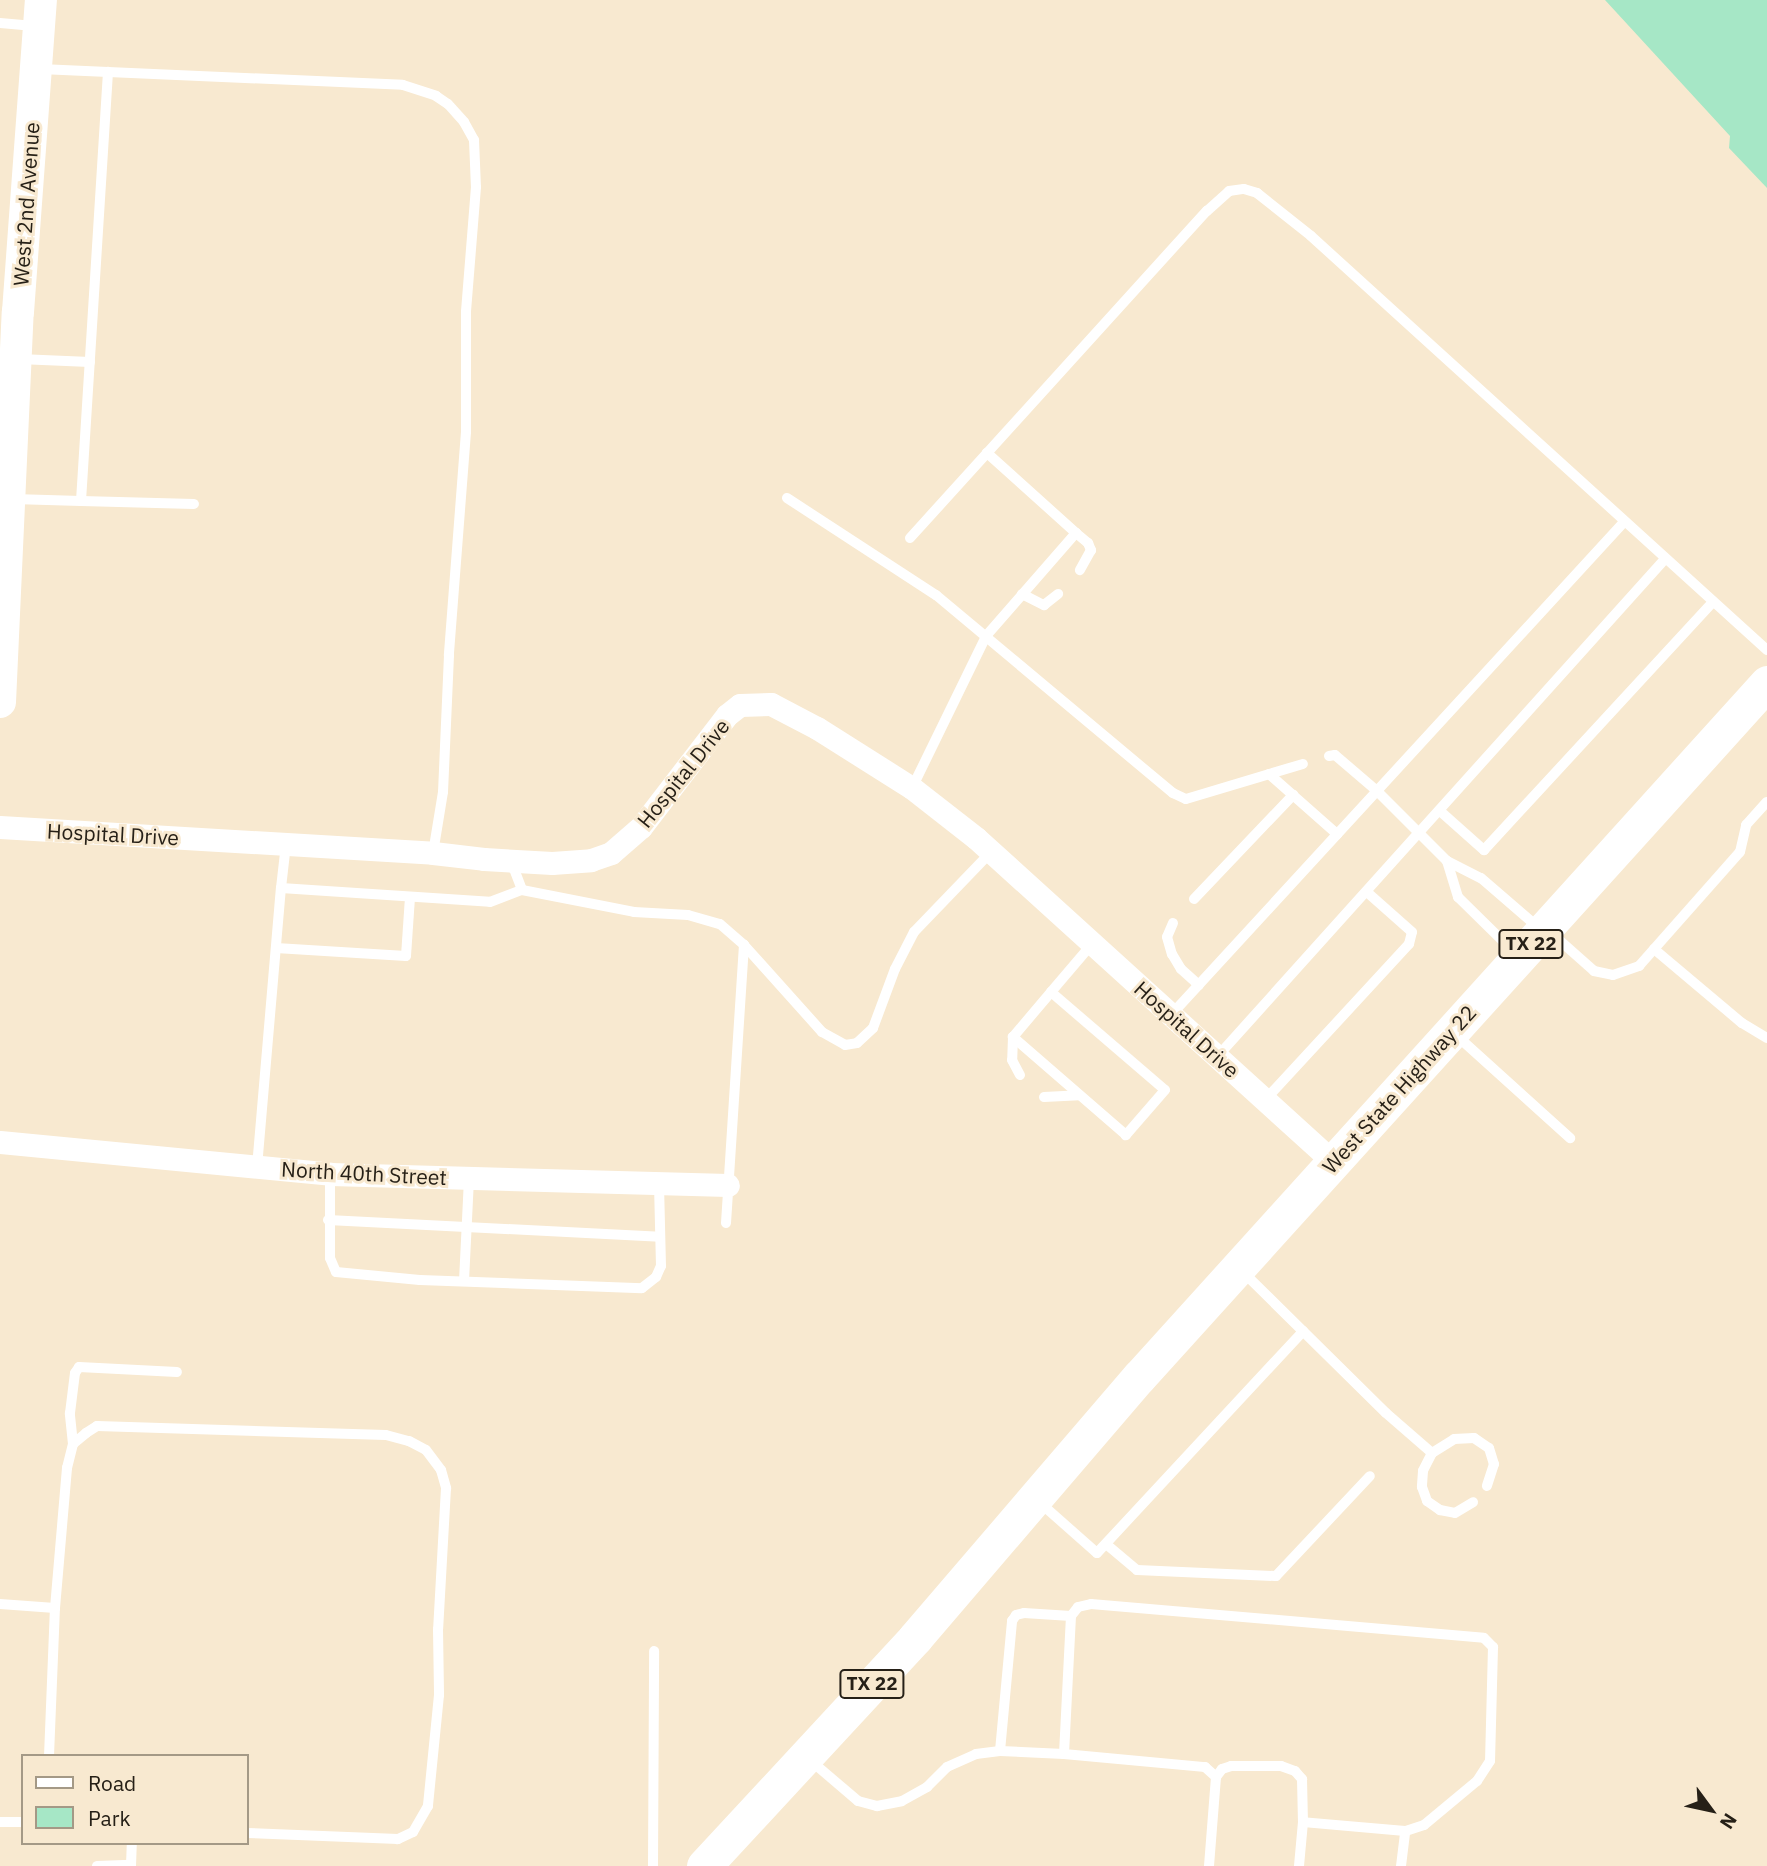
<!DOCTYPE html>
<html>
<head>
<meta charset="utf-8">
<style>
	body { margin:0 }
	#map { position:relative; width:1767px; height:1866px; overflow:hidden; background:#f8e9d0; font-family:"IBM Plex Sans",sans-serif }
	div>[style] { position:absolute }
	.green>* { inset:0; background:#a6e7c6 }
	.lane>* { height:10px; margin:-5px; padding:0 5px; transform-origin:5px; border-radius:5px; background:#fff }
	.street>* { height:23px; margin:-11.5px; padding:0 11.5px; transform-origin:11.5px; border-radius:11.5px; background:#fff }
	.secondary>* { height:32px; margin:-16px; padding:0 16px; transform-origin:16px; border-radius:16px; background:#fff }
	.primary>* { height:35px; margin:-17.5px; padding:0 17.5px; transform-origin:17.5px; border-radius:17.5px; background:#fff }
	span { translate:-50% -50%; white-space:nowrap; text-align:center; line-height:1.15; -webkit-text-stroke:6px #f8e9d0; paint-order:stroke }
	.shield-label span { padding:2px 5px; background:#f8e9d0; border:2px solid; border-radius:5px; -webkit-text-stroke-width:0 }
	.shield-label { font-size:19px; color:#262017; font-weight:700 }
	.street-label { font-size:21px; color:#262017 }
	.legend { position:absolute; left:21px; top:1754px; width:228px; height:91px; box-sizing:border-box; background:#f8e9d0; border:2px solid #a49986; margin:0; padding:9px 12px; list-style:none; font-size:21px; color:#262017 }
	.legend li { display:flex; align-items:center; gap:14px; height:35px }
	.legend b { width:35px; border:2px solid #a49986 }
	.north { position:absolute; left:1676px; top:1775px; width:70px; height:70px; -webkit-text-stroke:5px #f8e9d0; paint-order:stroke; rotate:123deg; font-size:19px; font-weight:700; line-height:28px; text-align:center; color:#262017 }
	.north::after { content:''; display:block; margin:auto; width:24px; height:32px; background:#262017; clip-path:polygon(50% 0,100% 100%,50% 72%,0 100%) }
</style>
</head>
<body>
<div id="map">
	<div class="green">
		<div style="clip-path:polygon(1605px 0,1767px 0,1767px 188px,1729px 148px,1730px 136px)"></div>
	</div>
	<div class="lane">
		<div style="left:0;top:23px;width:37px;rotate:5deg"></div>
		<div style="left:40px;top:69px;width:363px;rotate:2.5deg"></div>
		<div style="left:403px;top:85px;width:35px;rotate:18deg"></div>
		<div style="left:436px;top:96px;width:14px;rotate:34deg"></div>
		<div style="left:448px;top:104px;width:24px;rotate:48deg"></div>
		<div style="left:464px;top:122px;width:21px;rotate:61deg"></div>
		<div style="left:474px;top:140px;width:47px;rotate:87.6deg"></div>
		<div style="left:476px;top:187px;width:125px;rotate:94.6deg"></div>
		<div style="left:466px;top:312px;width:120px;rotate:90deg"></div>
		<div style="left:466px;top:432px;width:224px;rotate:94.4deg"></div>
		<div style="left:449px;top:655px;width:137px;rotate:92.5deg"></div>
		<div style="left:443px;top:792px;width:62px;rotate:99.3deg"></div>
		<div style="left:19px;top:359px;width:71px;rotate:2.4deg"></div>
		<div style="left:787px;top:498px;width:178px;rotate:33.1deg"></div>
		<div style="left:936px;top:595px;width:309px;rotate:39.9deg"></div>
		<div style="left:1173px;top:793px;width:14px;rotate:25deg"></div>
		<div style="left:1186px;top:799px;width:122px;rotate:-16.7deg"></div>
		<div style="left:13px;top:499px;width:68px;rotate:1.7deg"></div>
		<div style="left:81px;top:501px;width:430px;rotate:-86.4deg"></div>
		<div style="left:81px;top:501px;width:113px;rotate:1.5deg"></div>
		<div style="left:1076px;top:533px;width:16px;rotate:40deg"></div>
		<div style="left:1088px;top:543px;width:8px;rotate:67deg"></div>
		<div style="left:1091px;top:550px;width:23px;rotate:119deg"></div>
		<div style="left:910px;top:538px;width:442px;rotate:-47.8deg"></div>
		<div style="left:1207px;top:211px;width:30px;rotate:-42deg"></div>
		<div style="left:1229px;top:191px;width:15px;rotate:-8deg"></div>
		<div style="left:1244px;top:189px;width:14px;rotate:17deg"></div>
		<div style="left:1257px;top:193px;width:69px;rotate:38.5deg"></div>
		<div style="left:1311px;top:236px;width:616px;rotate:42.24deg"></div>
		<div style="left:1022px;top:594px;width:25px;rotate:27deg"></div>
		<div style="left:1044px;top:605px;width:18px;rotate:-38deg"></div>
		<div style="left:1329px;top:756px;width:6px;rotate:-9deg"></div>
		<div style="left:1335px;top:755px;width:55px;rotate:40.6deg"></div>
		<div style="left:1377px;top:791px;width:99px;rotate:45deg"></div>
		<div style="left:1447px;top:861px;width:38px;rotate:27deg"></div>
		<div style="left:1481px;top:878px;width:78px;rotate:40.8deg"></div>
		<div style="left:1269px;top:774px;width:91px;rotate:41.4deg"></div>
		<div style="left:912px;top:788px;width:169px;rotate:-64deg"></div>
		<div style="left:986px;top:636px;width:137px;rotate:-48.9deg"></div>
		<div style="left:1076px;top:533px;width:120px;rotate:-138deg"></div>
		<div style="left:1440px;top:811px;width:59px;rotate:41.6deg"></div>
		<div style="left:1484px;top:850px;width:338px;rotate:-47.3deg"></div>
		<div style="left:286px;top:844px;width:44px;rotate:96.5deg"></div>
		<div style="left:281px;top:888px;width:209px;rotate:3.8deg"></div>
		<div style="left:490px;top:902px;width:34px;rotate:-21deg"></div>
		<div style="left:511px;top:861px;width:31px;rotate:69deg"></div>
		<div style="left:522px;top:890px;width:114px;rotate:11.1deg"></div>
		<div style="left:634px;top:912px;width:54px;rotate:3.2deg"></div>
		<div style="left:688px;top:915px;width:33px;rotate:16deg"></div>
		<div style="left:720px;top:924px;width:32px;rotate:41deg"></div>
		<div style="left:744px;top:945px;width:117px;rotate:48.1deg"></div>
		<div style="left:822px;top:1032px;width:26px;rotate:29deg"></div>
		<div style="left:845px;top:1045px;width:12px;rotate:-9deg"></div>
		<div style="left:857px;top:1043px;width:22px;rotate:-43deg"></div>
		<div style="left:873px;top:1028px;width:63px;rotate:-69.6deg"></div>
		<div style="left:895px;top:969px;width:42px;rotate:-62.8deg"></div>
		<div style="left:914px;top:932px;width:111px;rotate:-46.1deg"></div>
		<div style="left:1447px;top:861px;width:38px;rotate:73deg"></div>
		<div style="left:1458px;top:897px;width:81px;rotate:44.5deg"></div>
		<div style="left:1194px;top:899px;width:144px;rotate:-46.4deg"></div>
		<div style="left:1173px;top:923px;width:15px;rotate:113deg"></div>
		<div style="left:1167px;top:937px;width:18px;rotate:74deg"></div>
		<div style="left:1172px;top:954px;width:17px;rotate:59deg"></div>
		<div style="left:1181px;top:969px;width:24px;rotate:42deg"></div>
		<div style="left:1549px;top:931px;width:60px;rotate:41.6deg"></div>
		<div style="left:1594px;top:971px;width:19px;rotate:12deg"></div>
		<div style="left:1613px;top:975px;width:28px;rotate:-19deg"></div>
		<div style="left:1639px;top:966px;width:152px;rotate:-48.5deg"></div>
		<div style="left:1740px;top:852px;width:28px;rotate:-77deg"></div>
		<div style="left:1746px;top:825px;width:31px;rotate:-48deg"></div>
		<div style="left:276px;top:948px;width:130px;rotate:3.5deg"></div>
		<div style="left:406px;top:956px;width:58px;rotate:-86.1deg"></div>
		<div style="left:1654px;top:949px;width:115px;rotate:40.1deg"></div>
		<div style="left:1742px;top:1023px;width:29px;rotate:31deg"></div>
		<div style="left:1051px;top:992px;width:150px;rotate:40.7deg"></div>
		<div style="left:1165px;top:1090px;width:60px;rotate:130.9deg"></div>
		<div style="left:1126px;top:1135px;width:150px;rotate:-139.1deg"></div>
		<div style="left:1013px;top:1037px;width:59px;rotate:-49.8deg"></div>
		<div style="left:1051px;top:992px;width:63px;rotate:-49.5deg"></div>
		<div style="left:1171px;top:1015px;width:670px;rotate:-47.42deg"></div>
		<div style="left:1456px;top:1035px;width:154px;rotate:42.1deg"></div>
		<div style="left:1013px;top:1037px;width:23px;rotate:92deg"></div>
		<div style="left:1012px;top:1060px;width:17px;rotate:62deg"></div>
		<div style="left:1217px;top:1057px;width:670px;rotate:-48.03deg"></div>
		<div style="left:1044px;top:1097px;width:35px;rotate:-3deg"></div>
		<div style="left:1266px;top:1099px;width:211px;rotate:-47.3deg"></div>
		<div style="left:1409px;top:944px;width:12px;rotate:-76deg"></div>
		<div style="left:1412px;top:932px;width:60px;rotate:-138.4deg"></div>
		<div style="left:257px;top:1167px;width:280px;rotate:-85.1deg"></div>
		<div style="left:330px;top:1174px;width:84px;rotate:90deg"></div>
		<div style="left:330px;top:1258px;width:15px;rotate:67deg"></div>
		<div style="left:336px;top:1272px;width:84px;rotate:5.4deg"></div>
		<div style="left:420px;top:1280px;width:222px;rotate:2.1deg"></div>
		<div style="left:642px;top:1288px;width:18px;rotate:-38deg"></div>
		<div style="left:656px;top:1277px;width:12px;rotate:-66deg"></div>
		<div style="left:661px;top:1266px;width:81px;rotate:-91.4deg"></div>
		<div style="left:328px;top:1220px;width:332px;rotate:2.9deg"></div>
		<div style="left:726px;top:1223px;width:279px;rotate:-86.3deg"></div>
		<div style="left:1242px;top:1271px;width:202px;rotate:44.6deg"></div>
		<div style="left:1386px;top:1413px;width:61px;rotate:41deg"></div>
		<div style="left:1432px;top:1453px;width:26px;rotate:-32deg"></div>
		<div style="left:1454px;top:1439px;width:20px;rotate:-3deg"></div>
		<div style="left:1474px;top:1438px;width:18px;rotate:34deg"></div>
		<div style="left:1489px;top:1448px;width:17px;rotate:73deg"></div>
		<div style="left:1494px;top:1464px;width:23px;rotate:108deg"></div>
		<div style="left:464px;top:1281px;width:103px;rotate:-87.2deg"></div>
		<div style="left:73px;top:1444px;width:31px;rotate:-96deg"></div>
		<div style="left:70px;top:1413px;width:40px;rotate:-82.9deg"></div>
		<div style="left:75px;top:1373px;width:7px;rotate:-56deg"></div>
		<div style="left:79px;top:1367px;width:98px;rotate:2.9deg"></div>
		<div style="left:1432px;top:1453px;width:20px;rotate:117deg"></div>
		<div style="left:1423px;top:1471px;width:16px;rotate:94deg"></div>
		<div style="left:1422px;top:1487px;width:15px;rotate:70deg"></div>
		<div style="left:1427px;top:1501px;width:16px;rotate:35deg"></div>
		<div style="left:1440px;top:1510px;width:15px;rotate:11deg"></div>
		<div style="left:1455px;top:1513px;width:21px;rotate:-31deg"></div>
		<div style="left:1037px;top:1500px;width:80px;rotate:41.5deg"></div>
		<div style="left:1097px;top:1553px;width:303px;rotate:-47.1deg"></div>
		<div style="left:1106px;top:1544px;width:40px;rotate:40deg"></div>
		<div style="left:1137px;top:1570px;width:139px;rotate:2.5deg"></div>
		<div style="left:1276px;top:1576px;width:137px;rotate:-46.8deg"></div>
		<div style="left:0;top:1604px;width:55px;rotate:4.2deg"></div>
		<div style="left:1000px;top:1751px;width:131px;rotate:-84.7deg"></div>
		<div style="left:1012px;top:1621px;width:7px;rotate:-56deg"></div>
		<div style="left:1016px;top:1615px;width:8px;rotate:-14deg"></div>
		<div style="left:1024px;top:1613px;width:47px;rotate:3.7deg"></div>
		<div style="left:1064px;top:1754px;width:142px;rotate:5.3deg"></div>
		<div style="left:1205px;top:1767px;width:15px;rotate:42deg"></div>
		<div style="left:49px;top:1756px;width:148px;rotate:-87.7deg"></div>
		<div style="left:55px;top:1608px;width:141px;rotate:-85.1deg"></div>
		<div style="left:67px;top:1468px;width:25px;rotate:-76deg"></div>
		<div style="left:73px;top:1444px;width:17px;rotate:-40deg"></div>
		<div style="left:86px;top:1433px;width:13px;rotate:-32deg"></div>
		<div style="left:97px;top:1426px;width:289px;rotate:1.8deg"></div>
		<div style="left:386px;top:1435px;width:24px;rotate:15deg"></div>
		<div style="left:409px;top:1441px;width:19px;rotate:28deg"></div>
		<div style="left:426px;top:1450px;width:25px;rotate:53deg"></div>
		<div style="left:441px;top:1470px;width:19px;rotate:74deg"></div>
		<div style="left:446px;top:1488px;width:141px;rotate:93.2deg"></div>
		<div style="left:438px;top:1629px;width:66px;rotate:89.1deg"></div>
		<div style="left:439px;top:1695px;width:112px;rotate:95.7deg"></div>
		<div style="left:428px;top:1806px;width:30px;rotate:120deg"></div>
		<div style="left:413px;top:1832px;width:17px;rotate:155deg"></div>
		<div style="left:398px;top:1839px;width:151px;rotate:-177.7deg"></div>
		<div style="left:810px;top:1760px;width:63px;rotate:40.5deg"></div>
		<div style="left:858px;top:1801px;width:20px;rotate:15deg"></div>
		<div style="left:877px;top:1806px;width:25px;rotate:-11deg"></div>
		<div style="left:902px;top:1801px;width:29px;rotate:-29deg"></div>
		<div style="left:927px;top:1787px;width:28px;rotate:-45deg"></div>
		<div style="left:947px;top:1767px;width:32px;rotate:-24deg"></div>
		<div style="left:976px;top:1754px;width:24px;rotate:-7deg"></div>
		<div style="left:1000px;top:1751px;width:64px;rotate:2.7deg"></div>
		<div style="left:1064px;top:1754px;width:138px;rotate:-87.1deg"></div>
		<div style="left:1071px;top:1616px;width:11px;rotate:-52deg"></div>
		<div style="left:1078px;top:1607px;width:13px;rotate:-13deg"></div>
		<div style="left:1091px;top:1604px;width:394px;rotate:4.9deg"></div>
		<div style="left:1484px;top:1638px;width:13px;rotate:45deg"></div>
		<div style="left:1493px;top:1647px;width:114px;rotate:91.5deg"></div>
		<div style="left:1490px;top:1761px;width:24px;rotate:123deg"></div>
		<div style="left:1477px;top:1781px;width:69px;rotate:140.3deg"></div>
		<div style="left:1424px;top:1825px;width:20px;rotate:162deg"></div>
		<div style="left:1405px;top:1831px;width:102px;rotate:-175deg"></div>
		<div style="left:1303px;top:1822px;width:44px;rotate:95.2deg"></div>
		<div style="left:0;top:1822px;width:23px"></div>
		<div style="left:97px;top:1866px;width:34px;rotate:-2deg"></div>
		<div style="left:131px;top:1866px;width:23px;rotate:-88deg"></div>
		<div style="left:653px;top:1866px;width:215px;rotate:-89.7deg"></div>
		<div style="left:1209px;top:1866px;width:89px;rotate:-85.5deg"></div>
		<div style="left:1216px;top:1777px;width:10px;rotate:-53deg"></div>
		<div style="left:1222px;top:1769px;width:9px;rotate:-18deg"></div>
		<div style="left:1231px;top:1766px;width:50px"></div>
		<div style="left:1281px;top:1766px;width:15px;rotate:20deg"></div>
		<div style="left:1295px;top:1771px;width:11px;rotate:49deg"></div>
		<div style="left:1302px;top:1779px;width:43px;rotate:88.7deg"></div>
		<div style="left:1401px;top:1866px;width:35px;rotate:-83deg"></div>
	</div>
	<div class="street">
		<div style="left:0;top:827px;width:434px;rotate:3.4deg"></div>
		<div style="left:433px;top:853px;width:51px;rotate:6.7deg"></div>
		<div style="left:484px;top:859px;width:68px;rotate:3.4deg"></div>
		<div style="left:552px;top:863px;width:39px;rotate:-4deg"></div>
		<div style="left:591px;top:860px;width:21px;rotate:-19deg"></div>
		<div style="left:611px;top:853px;width:40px;rotate:-41deg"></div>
		<div style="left:641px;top:827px;width:141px;rotate:-52.5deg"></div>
		<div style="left:727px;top:715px;width:16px;rotate:-38deg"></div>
		<div style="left:740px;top:705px;width:31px;rotate:-2deg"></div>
		<div style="left:771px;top:704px;width:52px;rotate:27.6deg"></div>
		<div style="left:817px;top:728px;width:112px;rotate:32.3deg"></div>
		<div style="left:912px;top:788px;width:81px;rotate:38deg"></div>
		<div style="left:976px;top:838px;width:482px;rotate:42.2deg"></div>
		<div style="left:0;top:1142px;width:332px;rotate:5.5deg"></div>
		<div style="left:330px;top:1174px;width:398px;rotate:1.6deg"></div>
	</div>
	<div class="secondary">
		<div style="left:0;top:702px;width:390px;rotate:-87.4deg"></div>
		<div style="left:18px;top:312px;width:313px;rotate:-85.8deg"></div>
	</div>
	<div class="primary">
		<div style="left:704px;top:1866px;width:311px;rotate:-47.2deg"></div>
		<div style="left:915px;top:1638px;width:344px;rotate:-49.4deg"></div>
		<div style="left:1139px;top:1377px;width:936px;rotate:-47.86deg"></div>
	</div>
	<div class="shield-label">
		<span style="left:1531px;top:944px">TX 22</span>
		<span style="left:872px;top:1684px">TX 22</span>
	</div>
	<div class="street-label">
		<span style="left:26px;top:204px;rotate:-86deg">West 2nd Avenue</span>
		<span style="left:683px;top:773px;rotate:-51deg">Hospital Drive</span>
		<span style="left:113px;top:834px;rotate:3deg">Hospital Drive</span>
		<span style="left:1187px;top:1029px;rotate:42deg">Hospital Drive</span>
		<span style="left:1399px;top:1089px;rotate:-48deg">West State Highway 22</span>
		<span style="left:364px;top:1173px;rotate:3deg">North 40th Street</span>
	</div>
	<ul class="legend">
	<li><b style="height:9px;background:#fff"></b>Road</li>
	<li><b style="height:19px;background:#a6e7c6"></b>Park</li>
	</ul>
	<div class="north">N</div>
</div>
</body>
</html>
